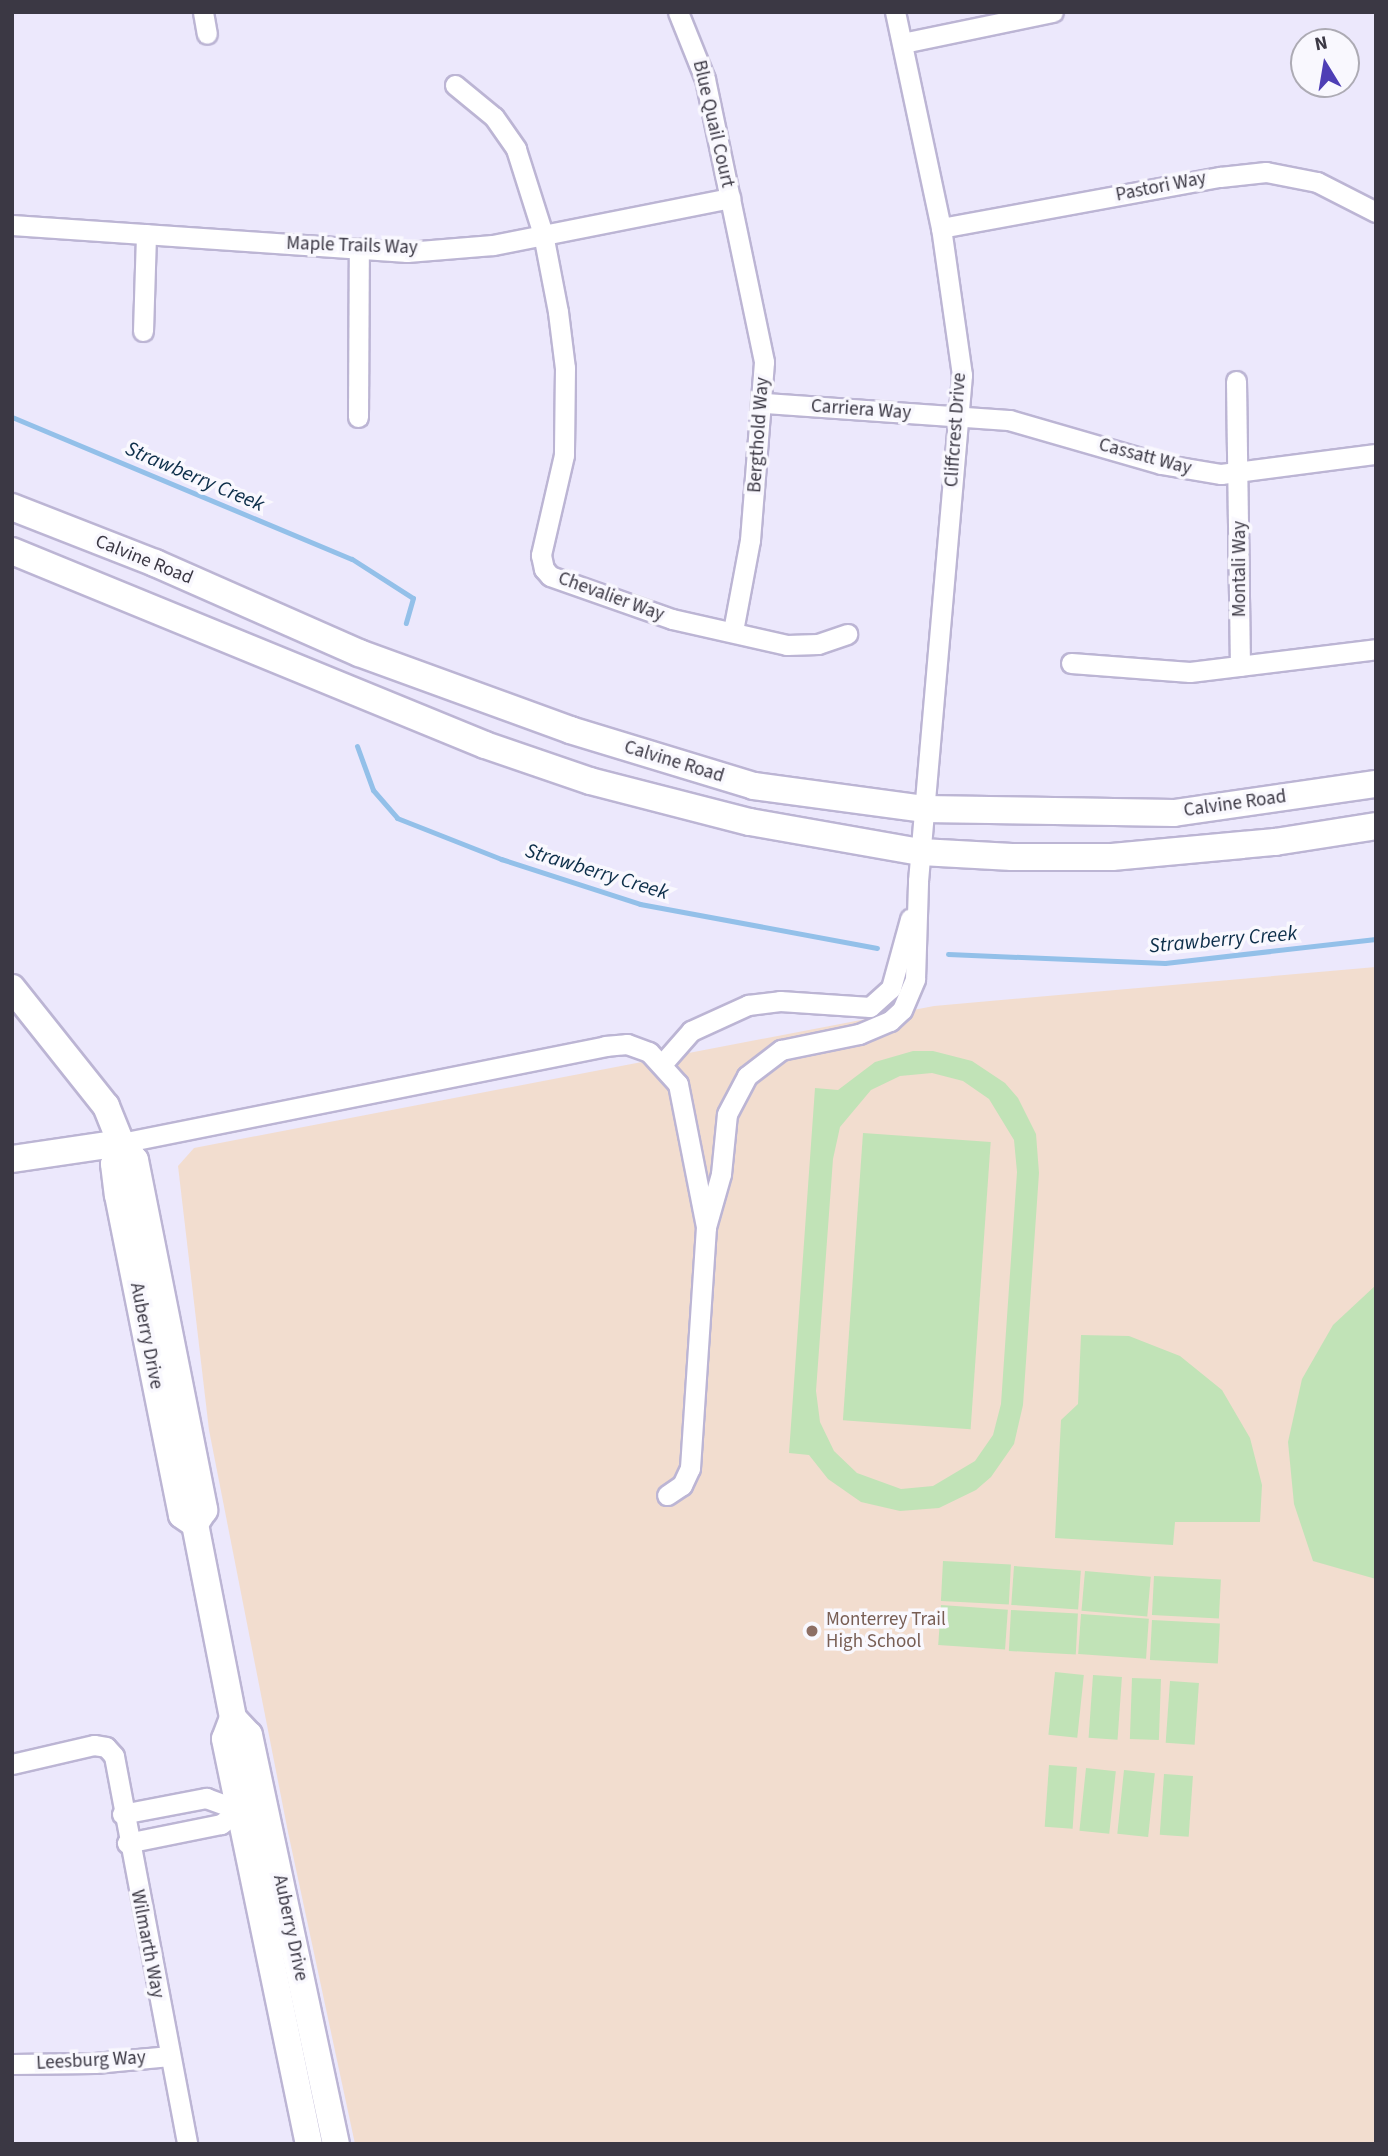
<!DOCTYPE html>
<html>
<head>
<meta charset="utf-8">
<style>
	body { margin:0 }
	#map { position:relative; width:1388px; height:2156px; overflow:hidden; background:#ece8fc; font-family:"Source Sans 3",sans-serif }
	div>[style] { position:absolute }
	.education>* { inset:0; background:#f2ddcf }
	.green>* { inset:0; background:#c1e3b7; transform-origin:0 0 }
	.stream>* { height:5px; margin:-2.5px; padding:0 2.5px; transform-origin:2.5px; border-radius:2.5px; background:#93c0e9 }
	.roads { filter:drop-shadow(2px 0 #bcb5d4) drop-shadow(-2px 0 #bcb5d4) drop-shadow(0 2px #bcb5d4) drop-shadow(0 -2px #bcb5d4) }
	.street>* { height:19px; margin:-9.5px; padding:0 9.5px; transform-origin:9.5px; border-radius:9.5px; background:#fff }
	.secondary>* { height:26px; margin:-13px; padding:0 13px; transform-origin:13px; border-radius:13px; background:#fff }
	.dots>* { width:19px; height:19px; translate:-50% -50%; box-sizing:border-box; border:4px solid #f9f8fe; border-radius:50% }
	span { translate:-50% -50%; white-space:nowrap; text-align:center; line-height:1.15; -webkit-text-stroke:7px #f9f8fe; paint-order:stroke }
	.street-label { font-size:19px; color:#3b3844 }
	.education-label { font-size:19px; color:#785e54 }
	.left { translate:0 -50%; text-align:left }
	.water-label { font-size:21px; color:#0c2e49; font-style:italic }
	.frame { position:absolute; inset:0; border:14px solid #3b3844; pointer-events:none }
	.north { position:absolute; left:1290px; top:28px; width:70px; height:70px; box-sizing:border-box; background:#f9f8fe; border:2px solid #adabb4; border-radius:50%; rotate:349deg; font-size:19px; font-weight:700; line-height:28px; text-align:center; color:#3b3844 }
	.north::after { content:''; display:block; margin:auto; width:24px; height:32px; background:#4e3eb5; clip-path:polygon(50% 0,100% 100%,50% 72%,0 100%) }
</style>
</head>
<body>
<div id="map">
	<div class="education">
		<div style="clip-path:polygon(1376px 967px,1376px 2144px,355px 2144px,288px 1832px,209px 1430px,178px 1166px,194px 1148px,934px 1006px)"></div>
	</div>
	<div class="green">
		<div style="clip-path:polygon(evenodd,913px 1051px,933px 1051px,972px 1061px,1005px 1083px,1018px 1098px,1036px 1134px,1039px 1173px,1023px 1405px,1014px 1444px,991px 1477px,976px 1490px,939px 1508px,900px 1511px,861px 1502px,828px 1479px,809px 1455px,789px 1453px,815px 1088px,838px 1090px,875px 1062px,913px 1051px,932px 1073px,963px 1081px,989px 1099px,1014px 1140px,1017px 1172px,1001px 1404px,993px 1435px,975px 1461px,933px 1486px,901px 1489px,857px 1473px,834px 1451px,820px 1422px,816px 1391px,833px 1159px,840px 1127px,871px 1090px,900px 1076px,932px 1073px)"></div>
		<div style="left:863px;top:1133px;width:128px;height:288px;rotate:4deg"></div>
		<div style="clip-path:polygon(1376px 1285px,1376px 1579px,1313px 1561px,1294px 1504px,1288px 1442px,1302px 1379px,1333px 1325px)"></div>
		<div style="clip-path:polygon(1081px 1335px,1129px 1336px,1180px 1356px,1222px 1390px,1250px 1438px,1262px 1485px,1260px 1522px,1175px 1522px,1173px 1545px,1055px 1538px,1061px 1420px,1078px 1404px)"></div>
		<div style="left:943px;top:1561px;width:68px;height:40px;rotate:3deg"></div>
		<div style="left:1014px;top:1566px;width:67px;height:39px;rotate:4deg"></div>
		<div style="left:1085px;top:1571px;width:66px;height:40px;rotate:5deg"></div>
		<div style="left:1154px;top:1576px;width:67px;height:39px;rotate:3deg"></div>
		<div style="left:941px;top:1605px;width:67px;height:40px;rotate:4deg"></div>
		<div style="left:1011px;top:1610px;width:67px;height:41px;rotate:3deg"></div>
		<div style="left:1081px;top:1614px;width:68px;height:40px;rotate:4deg"></div>
		<div style="left:1152px;top:1620px;width:68px;height:40px;rotate:3deg"></div>
		<div style="left:1055px;top:1672px;width:29px;height:63px;rotate:6deg"></div>
		<div style="left:1093px;top:1675px;width:29px;height:63px;rotate:4deg"></div>
		<div style="left:1132px;top:1678px;width:29px;height:61px;rotate:2deg"></div>
		<div style="left:1170px;top:1681px;width:29px;height:62px;rotate:4deg"></div>
		<div style="left:1049px;top:1765px;width:28px;height:62px;rotate:4deg"></div>
		<div style="left:1086px;top:1768px;width:30px;height:63px;rotate:6deg"></div>
		<div style="left:1124px;top:1770px;width:31px;height:64px;rotate:6deg"></div>
		<div style="left:1164px;top:1774px;width:29px;height:61px;rotate:4deg"></div>
	</div>
	<div class="stream">
		<div style="left:12px;top:417px;width:368px;rotate:22.7deg"></div>
		<div style="left:352px;top:559px;width:72px;rotate:32.6deg"></div>
		<div style="left:413px;top:598px;width:26px;rotate:106deg"></div>
		<div style="left:357px;top:746px;width:47px;rotate:70deg"></div>
		<div style="left:373px;top:790px;width:37px;rotate:49deg"></div>
		<div style="left:397px;top:818px;width:112px;rotate:21.5deg"></div>
		<div style="left:501px;top:859px;width:146px;rotate:17.9deg"></div>
		<div style="left:640px;top:904px;width:241px;rotate:10.5deg"></div>
		<div style="left:948px;top:954px;width:217px;rotate:2.4deg"></div>
		<div style="left:1165px;top:963px;width:212px;rotate:-6.5deg"></div>
	</div>
	<div class="roads">
		<div class="street">
			<div style="left:203px;top:12px;width:22px;rotate:80deg"></div>
			<div style="left:678px;top:12px;width:72px;rotate:68.1deg"></div>
			<div style="left:705px;top:79px;width:289px;rotate:78.2deg"></div>
			<div style="left:764px;top:362px;width:179px;rotate:94.5deg"></div>
			<div style="left:750px;top:540px;width:93px;rotate:100.6deg"></div>
			<div style="left:903px;top:43px;width:153px;rotate:-11.7deg"></div>
			<div style="left:455px;top:85px;width:50px;rotate:39.4deg"></div>
			<div style="left:494px;top:117px;width:39px;rotate:55deg"></div>
			<div style="left:516px;top:149px;width:89px;rotate:72.4deg"></div>
			<div style="left:543px;top:234px;width:79px;rotate:79.1deg"></div>
			<div style="left:558px;top:312px;width:56px;rotate:82.9deg"></div>
			<div style="left:565px;top:368px;width:87px;rotate:90.7deg"></div>
			<div style="left:564px;top:455px;width:103px;rotate:103deg"></div>
			<div style="left:541px;top:555px;width:14px;rotate:78deg"></div>
			<div style="left:544px;top:569px;width:9px;rotate:49deg"></div>
			<div style="left:550px;top:576px;width:129px;rotate:19.4deg"></div>
			<div style="left:672px;top:619px;width:118px;rotate:12.7deg"></div>
			<div style="left:787px;top:645px;width:31px;rotate:-2deg"></div>
			<div style="left:818px;top:644px;width:31px;rotate:-19deg"></div>
			<div style="left:12px;top:225px;width:396px;rotate:3.9deg"></div>
			<div style="left:407px;top:252px;width:86px;rotate:-4.7deg"></div>
			<div style="left:493px;top:245px;width:242px;rotate:-11.2deg"></div>
			<div style="left:941px;top:228px;width:284px;rotate:-10.4deg"></div>
			<div style="left:1220px;top:177px;width:46px;rotate:-6.2deg"></div>
			<div style="left:1266px;top:172px;width:52px;rotate:11.1deg"></div>
			<div style="left:1317px;top:182px;width:66px;rotate:27deg"></div>
			<div style="left:143px;top:331px;width:97px;rotate:-88.2deg"></div>
			<div style="left:1236px;top:381px;width:285px;rotate:89.2deg"></div>
			<div style="left:764px;top:403px;width:246px;rotate:4deg"></div>
			<div style="left:1009px;top:420px;width:158px;rotate:16.1deg"></div>
			<div style="left:1161px;top:464px;width:61px;rotate:9.5deg"></div>
			<div style="left:1221px;top:474px;width:156px;rotate:-7.4deg"></div>
			<div style="left:358px;top:417px;width:168px;rotate:-89.7deg"></div>
			<div style="left:1071px;top:663px;width:119px;rotate:4.3deg"></div>
			<div style="left:1190px;top:672px;width:187px;rotate:-7deg"></div>
			<div style="left:663px;top:1063px;width:43px;rotate:-48.8deg"></div>
			<div style="left:691px;top:1031px;width:63px;rotate:-24.5deg"></div>
			<div style="left:748px;top:1005px;width:32px;rotate:-7deg"></div>
			<div style="left:780px;top:1001px;width:90px;rotate:3.8deg"></div>
			<div style="left:870px;top:1007px;width:28px;rotate:-42deg"></div>
			<div style="left:891px;top:988px;width:72px;rotate:-74.6deg"></div>
			<div style="left:121px;top:1143px;width:494px;rotate:-11.3deg"></div>
			<div style="left:605px;top:1046px;width:22px;rotate:-5deg"></div>
			<div style="left:627px;top:1044px;width:23px;rotate:20deg"></div>
			<div style="left:649px;top:1052px;width:43px;rotate:47.8deg"></div>
			<div style="left:678px;top:1084px;width:146px;rotate:78.9deg"></div>
			<div style="left:706px;top:1227px;width:242px;rotate:93.8deg"></div>
			<div style="left:690px;top:1468px;width:19px;rotate:115deg"></div>
			<div style="left:682px;top:1485px;width:18px;rotate:146deg"></div>
			<div style="left:706px;top:1227px;width:55px;rotate:-74.2deg"></div>
			<div style="left:721px;top:1174px;width:60px;rotate:-84.3deg"></div>
			<div style="left:727px;top:1114px;width:43px;rotate:-62.2deg"></div>
			<div style="left:747px;top:1076px;width:43px;rotate:-37.4deg"></div>
			<div style="left:781px;top:1050px;width:80px;rotate:-11.6deg"></div>
			<div style="left:859px;top:1034px;width:34px;rotate:-23deg"></div>
			<div style="left:890px;top:1021px;width:16px;rotate:-43deg"></div>
			<div style="left:902px;top:1010px;width:34px;rotate:-67deg"></div>
			<div style="left:915px;top:979px;width:98px;rotate:-88.2deg"></div>
			<div style="left:918px;top:881px;width:508px;rotate:-85.03deg"></div>
			<div style="left:962px;top:375px;width:148px;rotate:-98.1deg"></div>
			<div style="left:941px;top:228px;width:221px;rotate:-102deg"></div>
			<div style="left:12px;top:1764px;width:84px;rotate:-13deg"></div>
			<div style="left:94px;top:1745px;width:12px;rotate:9deg"></div>
			<div style="left:106px;top:1747px;width:12px;rotate:48deg"></div>
			<div style="left:114px;top:1756px;width:395px;rotate:79.3deg"></div>
			<div style="left:122px;top:1814px;width:86px;rotate:-10.8deg"></div>
			<div style="left:206px;top:1798px;width:35px;rotate:20deg"></div>
			<div style="left:239px;top:1810px;width:23px;rotate:142deg"></div>
			<div style="left:221px;top:1824px;width:96px;rotate:168.6deg"></div>
			<div style="left:12px;top:2064px;width:83px;rotate:-0.7deg"></div>
			<div style="left:95px;top:2063px;width:75px;rotate:-5.3deg"></div>
		</div>
		<div class="secondary">
			<div style="left:12px;top:507px;width:154px;rotate:21.4deg"></div>
			<div style="left:155px;top:563px;width:223px;rotate:23.8deg"></div>
			<div style="left:359px;top:653px;width:225px;rotate:20deg"></div>
			<div style="left:570px;top:730px;width:192px;rotate:16.9deg"></div>
			<div style="left:754px;top:786px;width:173px;rotate:7.7deg"></div>
			<div style="left:925px;top:809px;width:249px;rotate:0.9deg"></div>
			<div style="left:1174px;top:813px;width:204px;rotate:-8.2deg"></div>
			<div style="left:12px;top:551px;width:511px;rotate:22.3deg"></div>
			<div style="left:485px;top:745px;width:111px;rotate:18.9deg"></div>
			<div style="left:590px;top:781px;width:165px;rotate:14.4deg"></div>
			<div style="left:750px;top:822px;width:174px;rotate:10deg"></div>
			<div style="left:921px;top:852px;width:91px;rotate:3.1deg"></div>
			<div style="left:1012px;top:857px;width:100px"></div>
			<div style="left:1112px;top:857px;width:164px;rotate:-5.3deg"></div>
			<div style="left:1275px;top:842px;width:102px;rotate:-9deg"></div>
			<div style="left:12px;top:988px;width:151px;rotate:51.5deg"></div>
			<div style="left:106px;top:1106px;width:40px;rotate:68deg"></div>
			<div style="left:121px;top:1143px;width:22px;rotate:51deg"></div>
			<div style="left:135px;top:1160px;width:357px;rotate:78.8deg"></div>
			<div style="left:204px;top:1510px;width:17px;rotate:123deg"></div>
			<div style="left:195px;top:1524px;width:198px;rotate:78.9deg"></div>
			<div style="left:233px;top:1718px;width:22px;rotate:111deg"></div>
			<div style="left:225px;top:1739px;width:414px;rotate:78.3deg"></div>
			<div style="left:121px;top:1143px;width:22px;rotate:108deg"></div>
			<div style="left:114px;top:1164px;width:31px;rotate:83deg"></div>
			<div style="left:118px;top:1195px;width:326px;rotate:78.7deg"></div>
			<div style="left:182px;top:1515px;width:16px;rotate:35deg"></div>
			<div style="left:12px;top:1159px;width:110px;rotate:-8.4deg"></div>
			<div style="left:233px;top:1718px;width:23px;rotate:47deg"></div>
			<div style="left:249px;top:1735px;width:418px;rotate:78deg"></div>
		</div>
	</div>
	<div class="dots">
		<div style="left:812px;top:1631px;background:#8d6e63"></div>
	</div>
	<div class="street-label">
		<span style="left:713px;top:124px;rotate:77deg">Blue Quail Court</span>
		<span style="left:1161px;top:187px;rotate:-11deg">Pastori Way</span>
		<span style="left:352px;top:246px;rotate:2deg">Maple Trails Way</span>
		<span style="left:861px;top:410px;rotate:4deg">Carriera Way</span>
		<span style="left:956px;top:430px;rotate:-86deg">Cliffcrest Drive</span>
		<span style="left:759px;top:435px;rotate:-86deg">Bergthold Way</span>
		<span style="left:1145px;top:457px;rotate:15deg">Cassatt Way</span>
		<span style="left:144px;top:560px;rotate:22deg">Calvine Road</span>
		<span style="left:1240px;top:569px;rotate:-90deg">Montali Way</span>
		<span style="left:611px;top:597px;rotate:20deg">Chevalier Way</span>
		<span style="left:674px;top:762px;rotate:17deg">Calvine Road</span>
		<span style="left:1235px;top:804px;rotate:-8deg">Calvine Road</span>
		<span style="left:146px;top:1336px;rotate:79deg">Auberry Drive</span>
		<span style="left:290px;top:1928px;rotate:78deg">Auberry Drive</span>
		<span style="left:147px;top:1944px;rotate:79deg">Wilmarth Way</span>
		<span style="left:91px;top:2061px;rotate:-3deg">Leesburg Way</span>
	</div>
	<div class="education-label">
		<span class="left" style="left:826px;top:1631px">Monterrey Trail<br>High School</span>
	</div>
	<div class="water-label">
		<span style="left:195px;top:476px;rotate:23deg">Strawberry Creek</span>
		<span style="left:597px;top:871px;rotate:17deg">Strawberry Creek</span>
		<span style="left:1223px;top:939px;rotate:-5deg">Strawberry Creek</span>
	</div>
	<div class="frame"></div>
	<div class="north">N</div>
</div>
</body>
</html>
